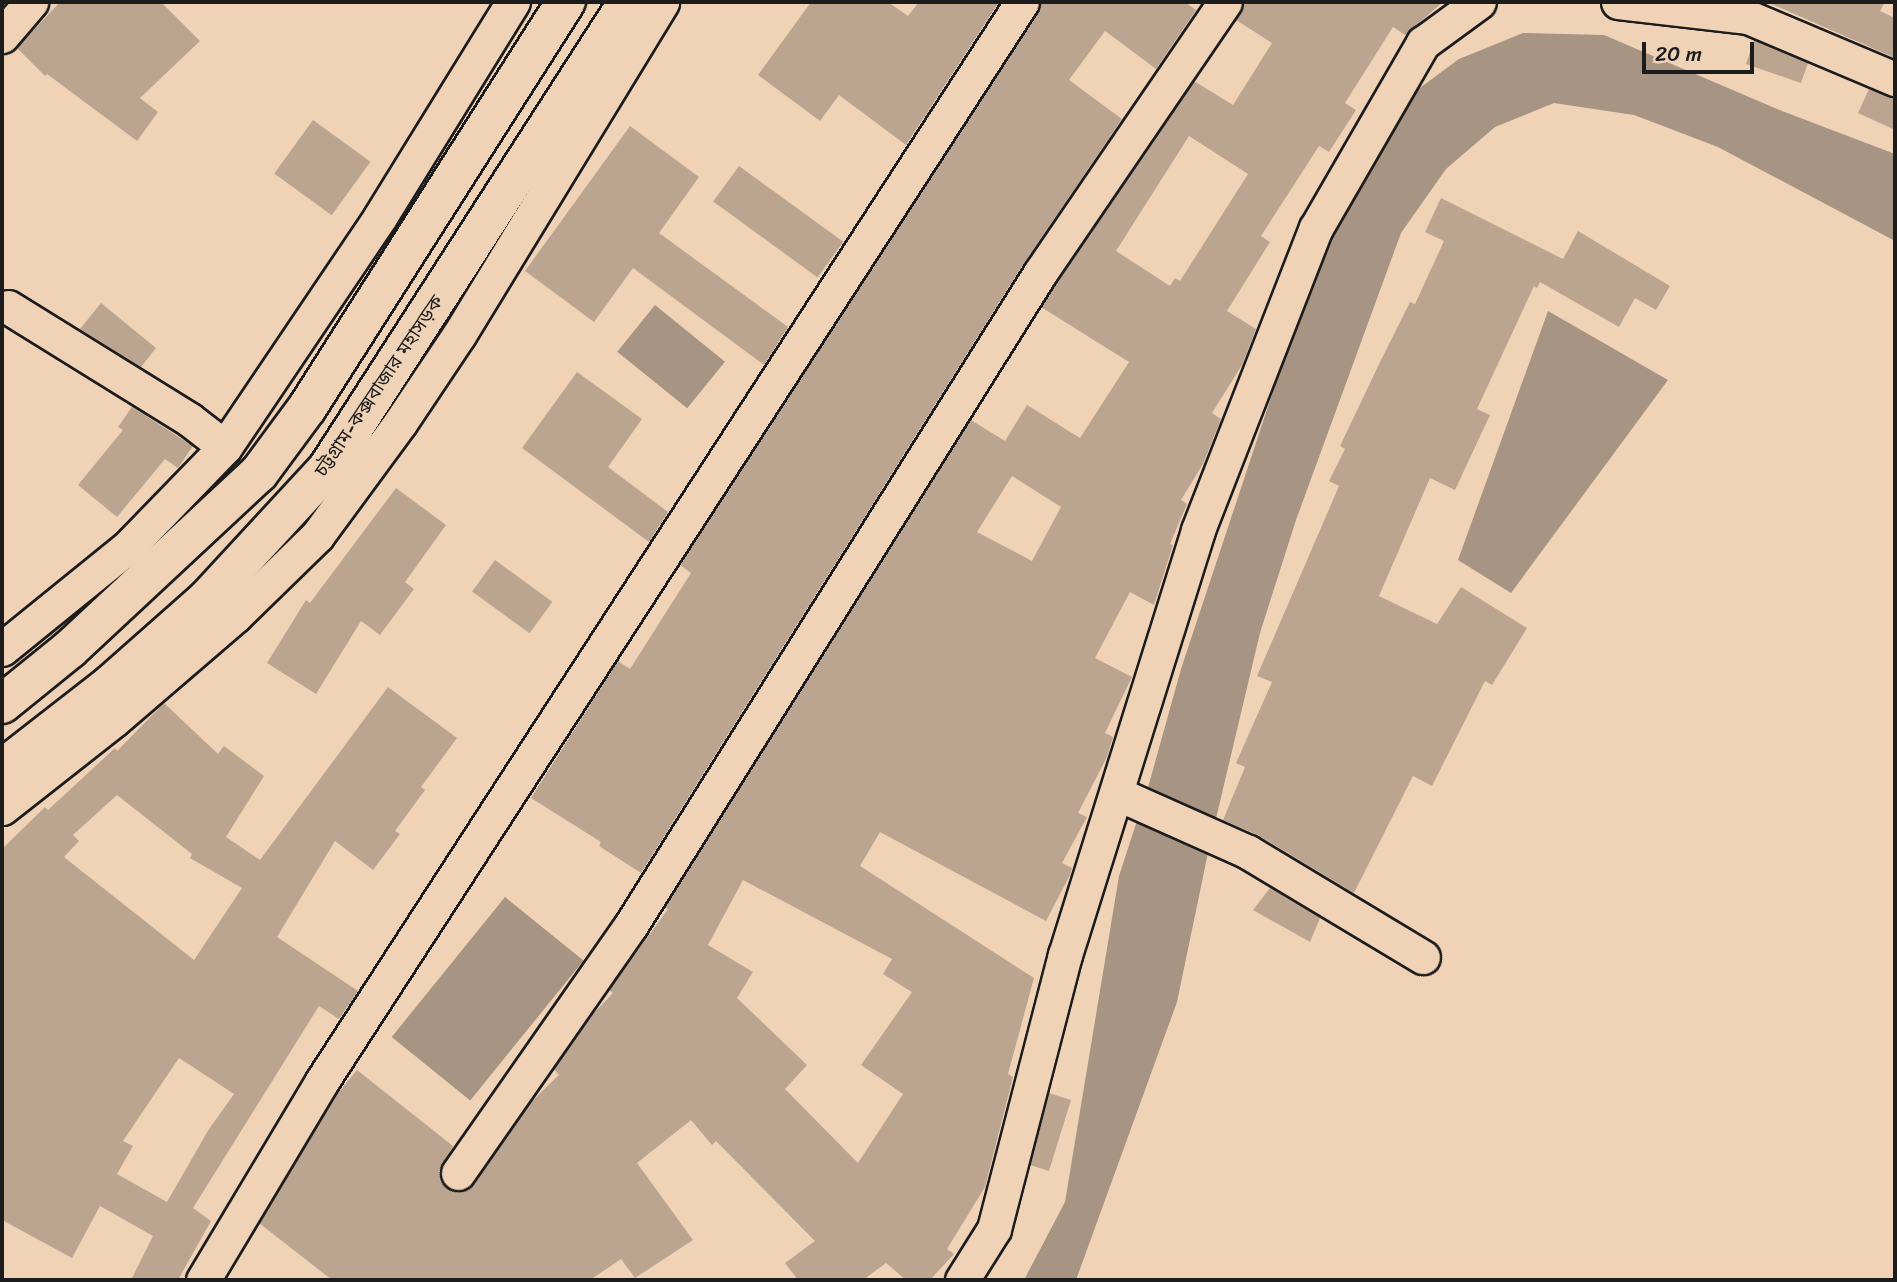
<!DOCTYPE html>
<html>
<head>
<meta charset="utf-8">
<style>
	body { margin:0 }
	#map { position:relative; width:1897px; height:1282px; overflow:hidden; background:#f0d3b6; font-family:Sriracha,"Noto Sans Bengali",sans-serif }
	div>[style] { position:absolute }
	.water>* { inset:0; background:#a79482; transform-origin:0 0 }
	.building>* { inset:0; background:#bca590; transform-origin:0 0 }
	.roads { filter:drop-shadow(2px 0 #1c1c1c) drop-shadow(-2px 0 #1c1c1c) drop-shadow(0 2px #1c1c1c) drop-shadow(0 -2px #1c1c1c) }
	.minor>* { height:33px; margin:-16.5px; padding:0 16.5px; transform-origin:16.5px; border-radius:16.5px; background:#f0d3b6 }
	.trunk>* { height:38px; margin:-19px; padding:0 19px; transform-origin:19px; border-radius:19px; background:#f0d3b6 }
	span { translate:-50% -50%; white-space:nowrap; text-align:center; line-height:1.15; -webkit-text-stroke:6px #f0d3b6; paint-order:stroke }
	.street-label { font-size:19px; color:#1c1c1c }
	.frame { position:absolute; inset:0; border:4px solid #1c1c1c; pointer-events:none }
	.scale { position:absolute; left:1642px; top:42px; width:112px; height:32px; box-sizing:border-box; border:4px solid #1c1c1c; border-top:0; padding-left:9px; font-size:21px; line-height:24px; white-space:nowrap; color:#1c1c1c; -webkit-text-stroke:5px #f0d3b6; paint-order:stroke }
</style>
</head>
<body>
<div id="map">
	<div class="water">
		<div style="clip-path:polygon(1523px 33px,1604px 35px,1782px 111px,1895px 154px,1895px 241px,1718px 147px,1634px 115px,1554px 103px,1495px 127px,1446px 169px,1401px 233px,1296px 520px,1260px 633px,1209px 848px,1177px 1002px,1076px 1280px,1024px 1280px,1065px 1202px,1119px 876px,1149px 784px,1181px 669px,1306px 292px,1346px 196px,1413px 93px,1459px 59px)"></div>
		<div style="left:655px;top:305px;width:90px;height:60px;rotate:39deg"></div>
		<div style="clip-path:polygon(1548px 311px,1668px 380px,1511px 593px,1458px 560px)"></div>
		<div style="left:505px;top:897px;width:101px;height:180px;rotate:39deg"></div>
	</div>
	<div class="building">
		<div style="clip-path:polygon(60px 2px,161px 2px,200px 41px,140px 98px,158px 112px,137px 141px,47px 74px,45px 76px,17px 48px)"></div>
		<div style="clip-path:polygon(811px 2px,888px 2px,908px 16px,919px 2px,999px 2px,906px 145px,839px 95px,820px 121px,758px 75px)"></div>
		<div style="clip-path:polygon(1041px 2px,1185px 2px,1196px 10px,1156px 69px,1105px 31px,1069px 80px,1122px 119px,1024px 263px,641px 873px,599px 846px,601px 842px,531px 798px,618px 661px,630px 669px,691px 573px,680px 565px,1038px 12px)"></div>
		<div style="clip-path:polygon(evenodd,1244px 2px,1443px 2px,1405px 35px,1393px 27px,1345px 103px,1356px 110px,1329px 152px,1319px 146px,1261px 236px,1270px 242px,1227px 311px,1256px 329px,1242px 365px,1212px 413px,1221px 419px,1203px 464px,1181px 500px,1187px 504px,1170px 544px,1173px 545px,1154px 605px,1130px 592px,1095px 658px,1132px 677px,1105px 733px,1113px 737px,1107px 757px,1078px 813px,1087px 817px,1062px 863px,1072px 868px,1070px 875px,1046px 921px,880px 832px,860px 866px,1034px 978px,1008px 1074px,1013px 1077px,985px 1187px,947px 1249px,954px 1254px,930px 1280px,906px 1280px,886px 1263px,863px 1280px,798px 1280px,785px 1263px,815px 1241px,716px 1141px,712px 1145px,691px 1120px,637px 1163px,693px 1240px,635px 1278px,621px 1259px,590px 1280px,332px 1280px,259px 1223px,333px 1099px,357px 1070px,453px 1146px,439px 1171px,440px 1181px,446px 1188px,457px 1192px,473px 1185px,531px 1102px,559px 1075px,554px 1069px,593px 1014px,613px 993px,609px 990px,668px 909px,665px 908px,971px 420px,1005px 441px,1027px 405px,1080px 438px,1129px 362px,1041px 307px,1194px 81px,1233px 105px,1272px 43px,1236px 20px,1244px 2px,1189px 136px,1248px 174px,1180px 281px,1175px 278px,1170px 286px,1116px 251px,1189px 136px,1244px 2px,1012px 476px,1061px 507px,1032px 561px,977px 532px,1012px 476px,1244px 2px,743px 880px,892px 959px,883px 974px,912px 992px,861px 1065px,903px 1094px,858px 1163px,785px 1089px,807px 1065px,737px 998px,753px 972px,708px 945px,743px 880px)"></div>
		<div style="clip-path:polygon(1767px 2px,1885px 2px,1880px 11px,1895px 18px,1895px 58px)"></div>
		<div style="clip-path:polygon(1754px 40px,1808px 63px,1801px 83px,1746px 64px)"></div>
		<div style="clip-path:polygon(1869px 89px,1895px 98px,1895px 130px,1858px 113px)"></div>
		<div style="left:313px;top:120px;width:71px;height:66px;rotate:36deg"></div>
		<div style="clip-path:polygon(630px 126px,699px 177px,659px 233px,788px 327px,764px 365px,633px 268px,594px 322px,525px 271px)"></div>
		<div style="left:739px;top:166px;width:129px;height:44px;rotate:36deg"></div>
		<div style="clip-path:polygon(1441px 198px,1563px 259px,1578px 231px,1670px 286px,1656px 310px,1635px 298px,1619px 327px,1540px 282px,1537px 288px,1534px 286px,1477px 409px,1490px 415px,1455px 490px,1430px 478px,1379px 596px,1437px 624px,1461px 587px,1527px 628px,1492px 685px,1485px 681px,1432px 786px,1413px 776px,1354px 893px,1258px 835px,1223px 820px,1245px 767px,1236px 763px,1272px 682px,1257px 676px,1339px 486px,1329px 481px,1345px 449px,1340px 446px,1382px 358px,1410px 302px,1415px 304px,1444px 241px,1425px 232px)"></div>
		<div style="clip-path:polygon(101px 303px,156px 348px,141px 367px,80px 329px)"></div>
		<div style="clip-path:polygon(577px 372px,642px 419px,608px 467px,668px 512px,649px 542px,522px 448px)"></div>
		<div style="clip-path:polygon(132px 407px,193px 446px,178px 468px,165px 459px,117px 517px,78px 485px,123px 430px,118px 427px)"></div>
		<div style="clip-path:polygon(396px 488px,446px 525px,405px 582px,414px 589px,380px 635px,361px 621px,316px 694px,267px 663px,306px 600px,310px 603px)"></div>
		<div style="left:495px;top:560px;width:71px;height:39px;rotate:36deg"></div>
		<div style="clip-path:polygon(evenodd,388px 687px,457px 738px,421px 787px,425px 790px,395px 831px,400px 834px,373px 870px,335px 841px,277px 937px,358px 991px,339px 1019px,319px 1006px,193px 1208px,211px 1221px,178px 1280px,131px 1280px,153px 1236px,100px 1206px,72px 1258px,2px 1220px,2px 849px,45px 807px,48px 810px,115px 748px,117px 751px,164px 703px,218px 754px,224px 746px,264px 776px,226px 837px,260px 860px,388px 687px,117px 795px,192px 854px,190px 858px,242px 888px,194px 960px,64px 857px,79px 841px,73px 835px,117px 795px,388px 687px,179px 1058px,234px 1094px,209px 1129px,167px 1202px,117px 1174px,133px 1146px,123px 1141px,179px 1058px)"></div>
		<div style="clip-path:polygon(1270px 888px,1320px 918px,1310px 942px,1253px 910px)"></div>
		<div style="clip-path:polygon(1049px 1093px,1071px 1100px,1049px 1171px,1030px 1165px)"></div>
	</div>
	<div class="roads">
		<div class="minor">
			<div style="left:1618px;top:2px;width:131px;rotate:6.6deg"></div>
			<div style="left:1748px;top:17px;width:160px;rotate:22.9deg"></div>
			<div style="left:2px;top:36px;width:45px;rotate:-49.5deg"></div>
			<div style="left:8px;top:307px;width:214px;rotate:31.8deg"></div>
			<div style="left:190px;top:420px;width:44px;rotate:37.6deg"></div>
			<div style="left:2px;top:649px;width:162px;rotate:-39deg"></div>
			<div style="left:128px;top:547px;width:139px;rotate:-45.9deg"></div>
			<div style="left:225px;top:447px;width:277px;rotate:-56deg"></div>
			<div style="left:380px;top:217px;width:253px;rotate:-58.3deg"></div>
			<div style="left:1118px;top:794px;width:142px;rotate:24deg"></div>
			<div style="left:1248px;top:852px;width:204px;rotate:31deg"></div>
			<div style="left:2px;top:808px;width:142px;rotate:-38.2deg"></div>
			<div style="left:114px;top:720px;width:160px;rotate:-40.7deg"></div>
			<div style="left:235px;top:616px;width:115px;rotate:-44.3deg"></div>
			<div style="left:317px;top:536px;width:140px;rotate:-53.7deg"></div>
			<div style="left:400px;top:423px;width:106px;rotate:-56.2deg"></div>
			<div style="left:459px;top:335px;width:390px;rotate:-58.6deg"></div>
			<div style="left:458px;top:1173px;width:302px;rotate:-55.1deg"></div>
			<div style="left:631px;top:925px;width:770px;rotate:-57.9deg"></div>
			<div style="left:1040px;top:273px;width:328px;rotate:-55.7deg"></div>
			<div style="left:203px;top:1280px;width:232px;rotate:-59.1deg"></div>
			<div style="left:322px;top:1081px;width:1286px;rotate:-57.03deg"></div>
			<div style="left:962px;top:1280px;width:60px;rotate:-57.9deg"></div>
			<div style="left:994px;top:1229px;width:283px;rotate:-75.5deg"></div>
			<div style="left:1065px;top:955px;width:445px;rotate:-72.6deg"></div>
			<div style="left:1198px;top:530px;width:324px;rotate:-68.7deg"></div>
			<div style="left:1316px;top:228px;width:214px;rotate:-60deg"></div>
			<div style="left:1423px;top:43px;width:69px;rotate:-36.2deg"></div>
		</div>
		<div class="trunk">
			<div style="left:2px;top:704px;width:87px;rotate:-39deg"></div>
			<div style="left:70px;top:649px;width:258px;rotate:-43deg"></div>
			<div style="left:259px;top:473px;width:81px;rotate:-53.6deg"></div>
			<div style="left:307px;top:408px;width:482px;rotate:-57.5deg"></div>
			<div style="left:2px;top:769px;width:138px;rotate:-37.9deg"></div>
			<div style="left:111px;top:684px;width:128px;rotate:-41.5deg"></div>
			<div style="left:207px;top:599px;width:177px;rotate:-47.3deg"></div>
			<div style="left:327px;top:469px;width:556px;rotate:-57.2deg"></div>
		</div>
	</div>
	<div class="street-label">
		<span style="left:379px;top:386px;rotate:-56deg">চট্টগ্রাম-কক্সবাজার মহাসড়ক</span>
	</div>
	<div class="frame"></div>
	<div class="scale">20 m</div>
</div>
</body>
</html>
